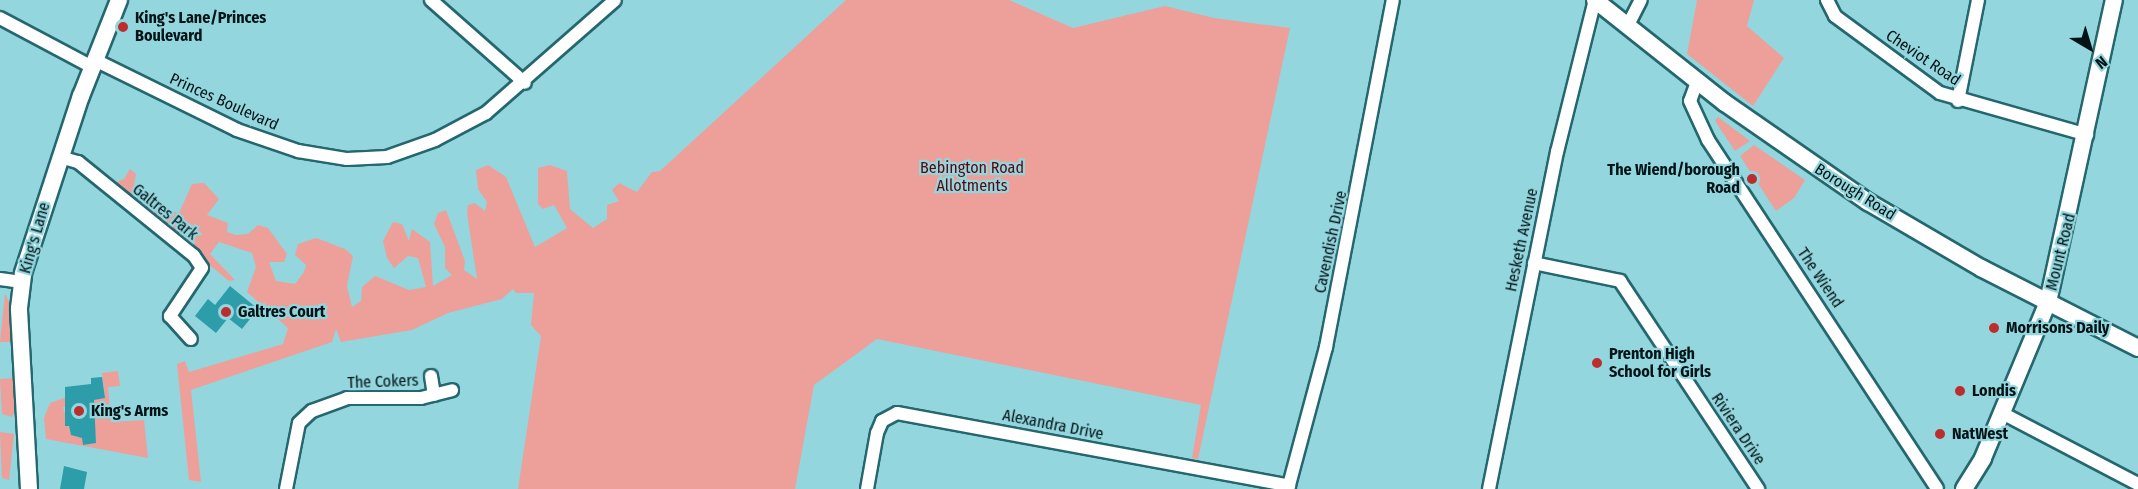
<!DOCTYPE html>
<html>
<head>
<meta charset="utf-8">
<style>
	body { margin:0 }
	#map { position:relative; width:2138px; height:489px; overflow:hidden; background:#94d6de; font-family:"Fira Sans Condensed",sans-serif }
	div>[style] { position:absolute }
	.green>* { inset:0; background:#eca099 }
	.building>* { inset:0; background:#2c9da9 }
	.roads { filter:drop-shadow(2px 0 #24676f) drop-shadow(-2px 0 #24676f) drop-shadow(0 2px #24676f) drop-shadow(0 -2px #24676f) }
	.street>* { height:12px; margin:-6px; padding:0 6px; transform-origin:6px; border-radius:6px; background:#fff }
	.secondary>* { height:16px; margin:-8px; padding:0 8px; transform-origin:8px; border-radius:8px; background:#fff }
	.dots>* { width:16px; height:16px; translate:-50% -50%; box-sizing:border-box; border:3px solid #94d6de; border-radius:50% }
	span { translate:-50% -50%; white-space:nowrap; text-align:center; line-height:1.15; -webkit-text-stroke:4.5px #94d6de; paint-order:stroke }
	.poi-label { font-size:16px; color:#001316; font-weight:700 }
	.left { translate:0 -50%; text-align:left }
	.right { translate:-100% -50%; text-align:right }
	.street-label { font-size:16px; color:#001316 }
	.park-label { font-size:16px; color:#60040a }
	.north { position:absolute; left:2060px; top:18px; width:60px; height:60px; -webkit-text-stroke:4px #94d6de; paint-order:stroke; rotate:142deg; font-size:16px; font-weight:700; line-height:24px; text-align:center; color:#001316 }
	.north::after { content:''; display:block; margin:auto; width:21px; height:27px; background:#001316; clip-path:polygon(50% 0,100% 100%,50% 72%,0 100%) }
</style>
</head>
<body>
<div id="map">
	<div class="green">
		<div style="clip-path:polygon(846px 0,1009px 0,1073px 28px,1165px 6px,1214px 18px,1290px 28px,1198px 459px,1192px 458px,1201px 405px,877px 339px,814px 385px,795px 489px,518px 489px,541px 336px,531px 325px,534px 293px,516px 293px,513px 289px,502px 299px,448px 313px,412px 330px,341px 342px,336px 329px,332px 342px,191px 390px,201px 482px,189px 480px,177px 364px,185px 361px,189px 372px,283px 344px,288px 328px,247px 292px,256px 267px,252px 253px,219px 242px,210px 254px,235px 280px,229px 281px,116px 188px,114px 183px,124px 179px,130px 169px,136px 174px,132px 197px,142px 205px,179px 213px,192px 184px,204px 183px,219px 199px,207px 215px,228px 223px,227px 232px,236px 235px,248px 234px,258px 225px,268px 228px,287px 254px,284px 262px,269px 262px,276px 281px,295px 284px,304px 272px,306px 265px,295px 255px,298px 244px,316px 238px,345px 249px,353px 256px,347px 286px,352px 307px,361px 301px,362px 287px,375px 276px,409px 290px,426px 287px,418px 258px,408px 256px,394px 268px,387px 258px,383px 241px,393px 222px,402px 224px,409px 241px,412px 229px,430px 242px,433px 286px,452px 275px,445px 268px,445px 247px,434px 224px,438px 213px,446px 210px,465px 261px,464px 270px,477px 279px,467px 213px,468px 205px,475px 203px,485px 211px,487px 202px,478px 189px,476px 170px,488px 165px,506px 177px,535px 247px,567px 228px,554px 205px,543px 209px,538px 204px,538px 168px,550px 165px,567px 171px,570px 209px,593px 228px,607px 219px,607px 205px,619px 201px,612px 190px,619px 183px,637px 192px,652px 172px,660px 171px)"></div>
		<div style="clip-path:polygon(1697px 0,1754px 0,1747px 26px,1784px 58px,1753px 106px,1687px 54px)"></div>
		<div style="clip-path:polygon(1718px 117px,1750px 141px,1735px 151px,1715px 121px)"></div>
		<div style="clip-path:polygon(1754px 145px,1805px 180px,1794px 198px,1776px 211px,1740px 156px)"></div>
		<div style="clip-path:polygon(5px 293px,13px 311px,14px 342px,0 342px)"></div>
		<div style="clip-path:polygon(118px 371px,120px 386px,108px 387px,111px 422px,144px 420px,148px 458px,46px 439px,44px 418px,50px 403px,67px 397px,68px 406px,63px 407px,71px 435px,82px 438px,84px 445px,96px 443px,92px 400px,105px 398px,102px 373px)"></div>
		<div style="clip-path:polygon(14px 378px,14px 412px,12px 417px,2px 414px,0 379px)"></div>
		<div style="clip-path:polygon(0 432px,14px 434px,9px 480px,2px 478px)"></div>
	</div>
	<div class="building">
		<div style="clip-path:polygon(230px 286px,258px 309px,242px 329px,228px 318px,216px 333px,195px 316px,208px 299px,215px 305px)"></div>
		<div style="clip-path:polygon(102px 377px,105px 398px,94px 400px,96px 443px,83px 445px,82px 438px,71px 435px,69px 426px,65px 426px,65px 387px,91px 384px,91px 378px)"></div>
		<div style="clip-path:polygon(64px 466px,87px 472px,84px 489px,60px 489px)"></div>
	</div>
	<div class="roads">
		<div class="street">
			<div style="left:431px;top:0;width:125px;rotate:41.4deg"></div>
			<div style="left:1827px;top:0;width:18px;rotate:63deg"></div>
			<div style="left:1835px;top:16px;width:130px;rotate:36.3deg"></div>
			<div style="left:1940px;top:93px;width:153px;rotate:15.9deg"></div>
			<div style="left:0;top:18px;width:104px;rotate:28deg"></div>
			<div style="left:1627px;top:27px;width:30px;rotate:-63deg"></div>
			<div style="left:95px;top:60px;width:158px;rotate:26.2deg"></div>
			<div style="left:237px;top:130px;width:65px;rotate:19deg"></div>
			<div style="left:298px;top:151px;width:50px;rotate:9.3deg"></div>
			<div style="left:347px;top:159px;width:40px;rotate:-2.9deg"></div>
			<div style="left:387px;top:157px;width:51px;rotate:-19.5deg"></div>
			<div style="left:435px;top:140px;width:58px;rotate:-27.9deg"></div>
			<div style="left:486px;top:113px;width:171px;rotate:-41.2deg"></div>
			<div style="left:1697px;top:82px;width:20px;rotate:110deg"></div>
			<div style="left:1690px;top:101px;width:43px;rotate:65.2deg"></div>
			<div style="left:1708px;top:140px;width:417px;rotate:56.7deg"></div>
			<div style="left:1958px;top:101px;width:103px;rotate:-78.8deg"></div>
			<div style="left:60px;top:157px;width:19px;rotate:16deg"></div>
			<div style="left:78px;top:162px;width:149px;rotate:39deg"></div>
			<div style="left:194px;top:256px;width:14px;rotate:56deg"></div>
			<div style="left:202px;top:268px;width:58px;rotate:123.7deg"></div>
			<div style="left:170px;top:316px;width:31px;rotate:48deg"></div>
			<div style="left:1534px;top:263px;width:88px;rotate:11.8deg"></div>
			<div style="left:1620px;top:281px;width:250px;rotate:56.4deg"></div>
			<div style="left:0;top:279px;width:22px;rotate:8deg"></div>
			<div style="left:431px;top:376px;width:19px;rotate:81deg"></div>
			<div style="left:2002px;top:413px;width:153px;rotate:27.6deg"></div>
			<div style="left:286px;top:489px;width:67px;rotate:-78.9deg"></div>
			<div style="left:299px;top:423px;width:18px;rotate:-43deg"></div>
			<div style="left:312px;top:411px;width:37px;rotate:-20deg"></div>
			<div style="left:347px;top:398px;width:74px"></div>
			<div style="left:421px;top:398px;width:32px;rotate:-14deg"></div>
			<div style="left:867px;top:489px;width:57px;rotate:-79.9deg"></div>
			<div style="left:877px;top:433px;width:13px;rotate:-67deg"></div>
			<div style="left:882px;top:421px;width:17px;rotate:-28deg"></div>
			<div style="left:897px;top:413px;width:399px;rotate:10.5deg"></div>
			<div style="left:1288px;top:489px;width:147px;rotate:-75deg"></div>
			<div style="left:1326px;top:347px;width:353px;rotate:-79.1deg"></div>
			<div style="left:1489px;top:489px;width:344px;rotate:-78.6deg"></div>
			<div style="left:1557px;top:152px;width:157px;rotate:-76deg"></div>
		</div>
		<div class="secondary">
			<div style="left:1595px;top:0;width:166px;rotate:38.4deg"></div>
			<div style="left:1725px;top:103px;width:174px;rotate:34.7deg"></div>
			<div style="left:1868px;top:202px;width:131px;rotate:30.3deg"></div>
			<div style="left:1981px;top:268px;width:176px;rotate:27deg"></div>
			<div style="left:29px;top:489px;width:181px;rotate:-93.2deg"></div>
			<div style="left:19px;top:308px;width:35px;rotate:-83deg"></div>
			<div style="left:23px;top:273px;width:186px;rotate:-71.9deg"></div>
			<div style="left:81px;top:96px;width:103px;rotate:-68.4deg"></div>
			<div style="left:1964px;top:489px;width:36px;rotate:-58deg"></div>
			<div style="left:1983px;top:458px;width:169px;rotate:-67.4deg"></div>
			<div style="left:2048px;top:302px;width:309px;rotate:-77.7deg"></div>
		</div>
	</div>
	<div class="dots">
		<div style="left:123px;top:27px;background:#bc2d2e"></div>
		<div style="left:1752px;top:179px;background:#bc2d2e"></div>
		<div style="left:226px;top:312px;background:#bc2d2e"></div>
		<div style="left:1994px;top:328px;background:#bc2d2e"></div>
		<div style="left:1597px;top:363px;background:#bc2d2e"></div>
		<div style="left:1960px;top:391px;background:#bc2d2e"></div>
		<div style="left:79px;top:411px;background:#bc2d2e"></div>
		<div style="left:1940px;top:434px;background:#bc2d2e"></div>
	</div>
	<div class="poi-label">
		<span class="left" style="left:135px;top:27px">King's Lane/Princes<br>Boulevard</span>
		<span class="right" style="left:1740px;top:179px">The Wiend/borough<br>Road</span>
		<span class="left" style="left:238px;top:312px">Galtres Court</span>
		<span class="left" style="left:2006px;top:328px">Morrisons Daily</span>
		<span class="left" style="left:1609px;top:363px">Prenton High<br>School for Girls</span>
		<span class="left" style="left:1972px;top:391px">Londis</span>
		<span class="left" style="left:91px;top:411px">King's Arms</span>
		<span class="left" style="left:1952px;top:434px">NatWest</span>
	</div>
	<div class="street-label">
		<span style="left:1923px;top:58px;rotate:34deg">Cheviot Road</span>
		<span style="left:224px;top:102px;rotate:24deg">Princes Boulevard</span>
		<span style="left:1855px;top:192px;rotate:32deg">Borough Road</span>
		<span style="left:165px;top:212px;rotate:39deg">Galtres Park</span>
		<span style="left:35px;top:238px;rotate:-74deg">King's Lane</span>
		<span style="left:1522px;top:240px;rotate:-78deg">Hesketh Avenue</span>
		<span style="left:1331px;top:242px;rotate:-78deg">Cavendish Drive</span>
		<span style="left:2061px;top:252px;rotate:-76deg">Mount Road</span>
		<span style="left:1820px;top:278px;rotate:56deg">The Wiend</span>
		<span style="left:383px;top:382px;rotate:-2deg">The Cokers</span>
		<span style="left:1053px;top:425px;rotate:11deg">Alexandra Drive</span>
		<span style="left:1738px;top:429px;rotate:56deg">Riviera Drive</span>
	</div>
	<div class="park-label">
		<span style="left:972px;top:177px">Bebington Road<br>Allotments</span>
	</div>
	<div class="north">N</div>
</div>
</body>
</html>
